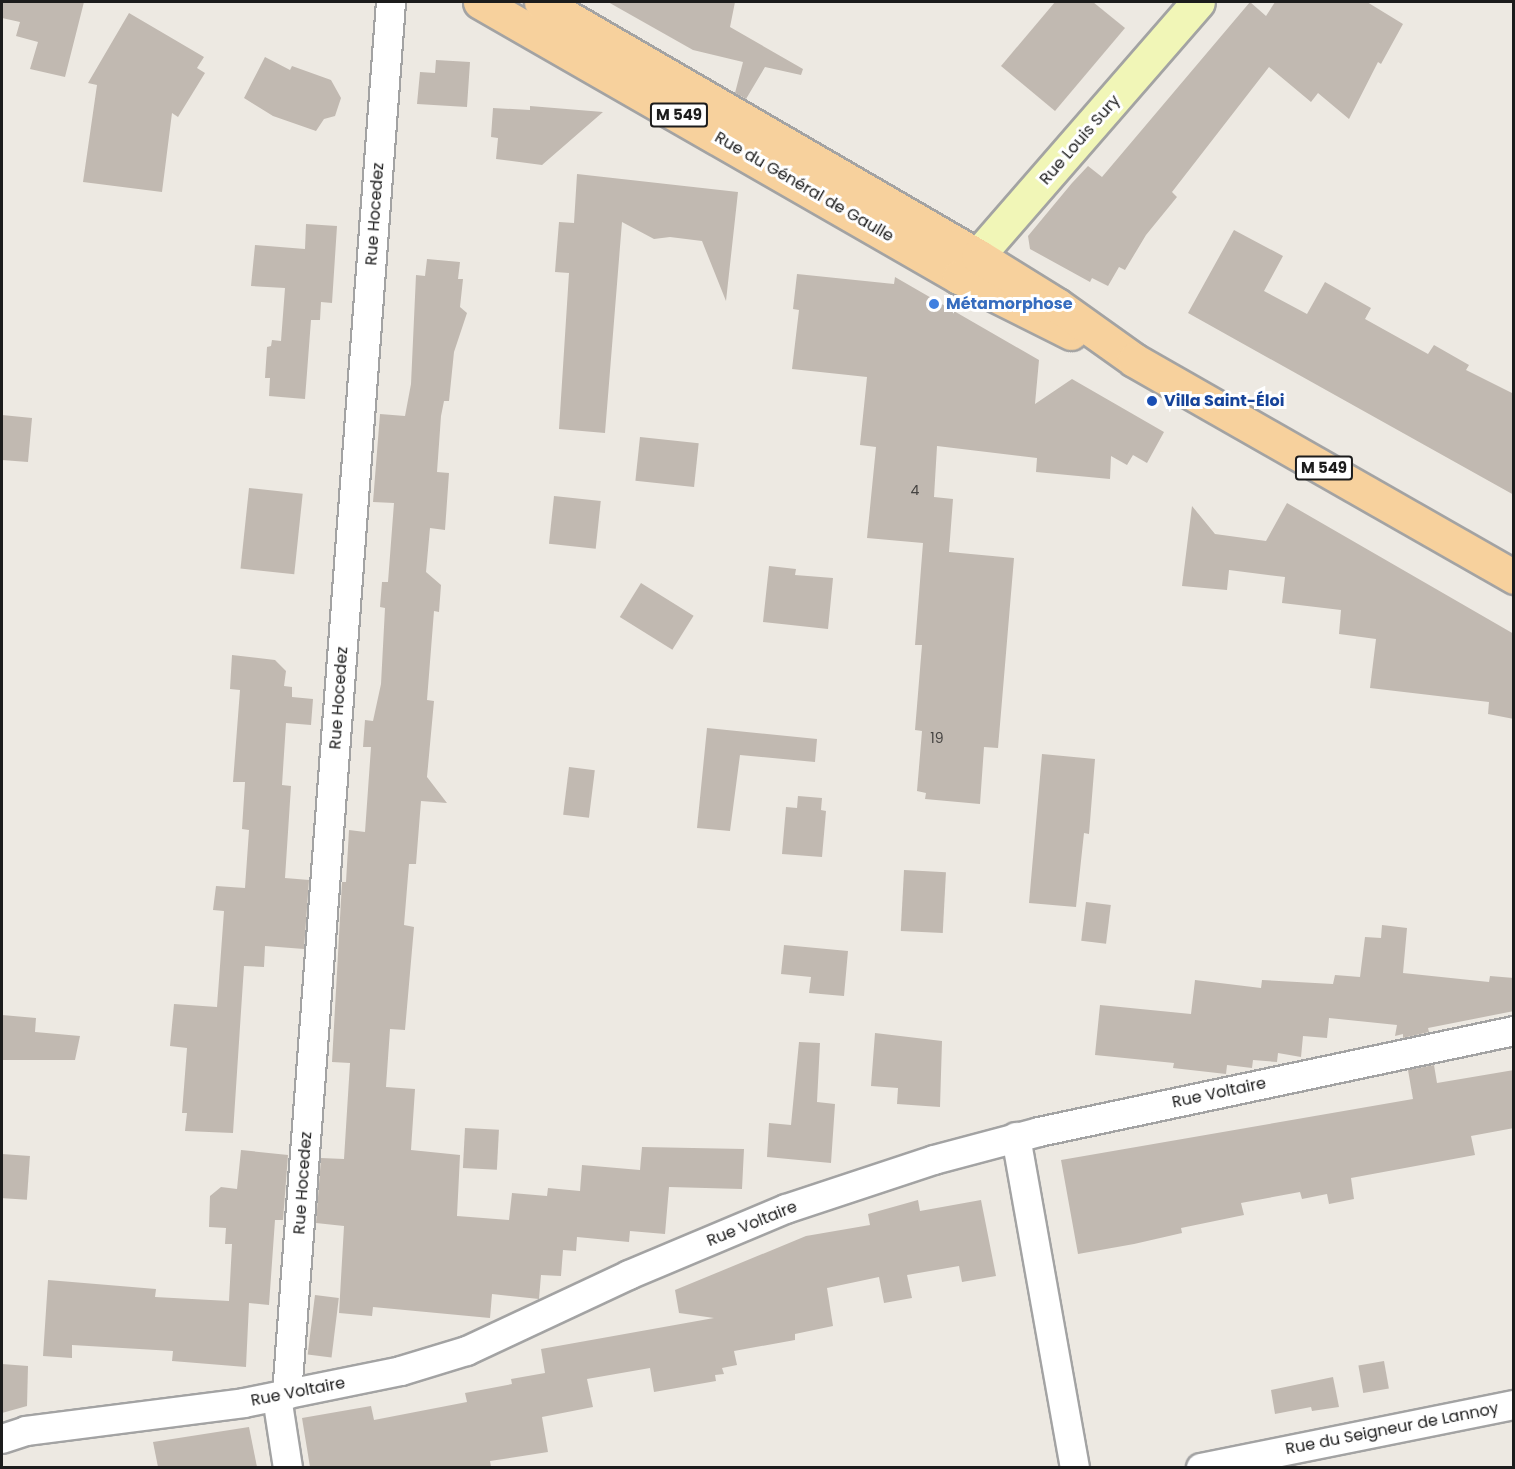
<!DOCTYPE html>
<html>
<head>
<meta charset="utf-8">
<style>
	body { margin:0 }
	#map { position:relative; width:1515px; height:1469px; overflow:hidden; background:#ede9e2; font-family:Poppins,sans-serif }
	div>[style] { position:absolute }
	.building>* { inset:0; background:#c1b9b1; transform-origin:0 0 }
	.roads { filter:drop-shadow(2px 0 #a3a3a3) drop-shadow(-2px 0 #a3a3a3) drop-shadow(0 2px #a3a3a3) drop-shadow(0 -2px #a3a3a3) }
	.minor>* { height:28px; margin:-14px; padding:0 14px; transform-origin:14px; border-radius:14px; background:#fff }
	.secondary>* { height:33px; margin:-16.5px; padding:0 16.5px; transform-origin:16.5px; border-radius:16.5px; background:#f1f6b7 }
	.primary>* { height:33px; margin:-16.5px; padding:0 16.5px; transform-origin:16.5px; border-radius:16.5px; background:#f7d19d }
	.dots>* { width:16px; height:16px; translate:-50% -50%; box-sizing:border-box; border:3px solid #fff; border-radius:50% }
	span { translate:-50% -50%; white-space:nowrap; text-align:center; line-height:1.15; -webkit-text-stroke:6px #fff; paint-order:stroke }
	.number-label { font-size:14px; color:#454341 }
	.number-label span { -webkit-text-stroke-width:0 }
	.shield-label span { padding:2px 4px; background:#fff; border:2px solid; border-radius:4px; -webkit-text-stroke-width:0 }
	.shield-label { font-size:15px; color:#1c1c1c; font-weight:700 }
	.street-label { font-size:16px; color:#1c1c1c }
	.shop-label { font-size:16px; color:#366cbe; font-weight:700 }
	.left { translate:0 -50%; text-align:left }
	.transit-label { font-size:16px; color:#164399; font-weight:700 }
	.frame { position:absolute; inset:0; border:3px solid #1c1c1c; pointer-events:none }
</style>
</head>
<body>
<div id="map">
	<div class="building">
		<div style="clip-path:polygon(2px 2px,84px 2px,65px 77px,30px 69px,38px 42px,16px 36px,20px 22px,2px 18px)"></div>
		<div style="clip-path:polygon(608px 2px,735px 2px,730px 27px,803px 69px,801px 75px,765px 67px,746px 99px,735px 93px,743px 62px,693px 50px)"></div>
		<div style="clip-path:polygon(1055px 2px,1093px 2px,1125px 28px,1055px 111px,1001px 66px)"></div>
		<div style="clip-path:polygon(1250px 2px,1266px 16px,1275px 2px,1367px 2px,1403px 24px,1381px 64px,1378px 62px,1349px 119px,1318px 93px,1311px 102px,1269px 67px,1172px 192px,1177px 197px,1146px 235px,1125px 270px,1119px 267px,1108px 286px,1092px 278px,1090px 282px,1030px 249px,1028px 236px,1072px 183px,1088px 166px,1102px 177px)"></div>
		<div style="clip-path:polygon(129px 13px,204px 57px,197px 68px,205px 73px,178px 117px,172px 113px,162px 192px,83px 182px,97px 85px,88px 83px)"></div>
		<div style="clip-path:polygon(265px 57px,290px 70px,292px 66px,331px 80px,341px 98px,335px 116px,324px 119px,316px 131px,273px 116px,244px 98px)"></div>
		<div style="clip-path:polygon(436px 60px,470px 62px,467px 107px,417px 104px,420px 72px,435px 73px)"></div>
		<div style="clip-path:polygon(530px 106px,603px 112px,542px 165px,496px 159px,498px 138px,491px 137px,493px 108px,530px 110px)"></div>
		<div style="clip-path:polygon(577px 174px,738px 192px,726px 301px,702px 241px,670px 237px,654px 239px,622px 222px,605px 433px,559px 429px,569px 273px,555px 272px,559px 222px,574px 223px)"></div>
		<div style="clip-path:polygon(306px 224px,337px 226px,332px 303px,321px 302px,320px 320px,311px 320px,305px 399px,269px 396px,270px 378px,265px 378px,267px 347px,271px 346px,272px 340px,281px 341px,285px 288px,251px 286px,255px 245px,305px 249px)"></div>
		<div style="clip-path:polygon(1234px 230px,1283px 256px,1264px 291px,1307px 314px,1325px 282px,1371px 308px,1365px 319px,1428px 354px,1434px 345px,1469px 365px,1466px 370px,1514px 394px,1514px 495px,1188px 313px)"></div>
		<div style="clip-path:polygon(427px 259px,460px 262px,458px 279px,463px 279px,460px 307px,467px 313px,454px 352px,449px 401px,444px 401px,441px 416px,437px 472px,449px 473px,445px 530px,430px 528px,426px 572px,441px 585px,439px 612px,434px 611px,427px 700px,434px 701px,427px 777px,447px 803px,421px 801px,416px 864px,409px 864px,404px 925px,414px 927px,405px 1030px,390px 1029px,386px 1087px,415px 1089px,411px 1150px,460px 1155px,457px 1216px,509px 1220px,512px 1193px,547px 1196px,548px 1188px,580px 1191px,582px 1165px,640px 1170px,642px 1147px,744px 1149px,742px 1189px,669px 1187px,665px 1234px,630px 1231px,629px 1242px,577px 1237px,576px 1251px,563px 1250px,561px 1276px,541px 1275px,539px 1299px,492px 1294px,490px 1318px,373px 1307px,372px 1316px,339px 1313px,344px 1226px,316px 1223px,321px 1158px,344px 1159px,350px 1063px,332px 1062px,342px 882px,346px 882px,349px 830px,365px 832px,371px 747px,363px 747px,365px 720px,373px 721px,381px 684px,385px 608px,380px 607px,382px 582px,388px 582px,394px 503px,373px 502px,380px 414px,405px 416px,411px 384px,416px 275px,425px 276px)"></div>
		<div style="clip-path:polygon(797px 274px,894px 284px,895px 277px,1039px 360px,1035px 404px,1072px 379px,1164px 432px,1147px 463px,1133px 455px,1127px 465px,1111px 456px,1110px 479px,1036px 472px,1037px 458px,937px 446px,934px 497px,953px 499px,949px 552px,1014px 558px,998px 748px,984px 747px,980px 804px,925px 799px,926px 793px,917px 791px,922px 731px,915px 730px,922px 645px,915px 645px,923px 543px,867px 538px,876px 447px,860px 445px,867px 377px,792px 369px,799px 310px,793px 309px)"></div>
		<div style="clip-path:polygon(2px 415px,32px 418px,28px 462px,2px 460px)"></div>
		<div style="left:640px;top:437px;width:59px;height:44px;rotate:6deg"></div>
		<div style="left:249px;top:488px;width:54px;height:81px;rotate:6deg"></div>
		<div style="left:554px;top:496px;width:47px;height:48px;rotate:6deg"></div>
		<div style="clip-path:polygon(1287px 503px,1514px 634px,1514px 719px,1488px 714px,1489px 702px,1370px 688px,1376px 639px,1339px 634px,1341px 610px,1282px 603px,1285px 577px,1229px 570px,1227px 590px,1182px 586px,1192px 506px,1215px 534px,1266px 541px)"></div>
		<div style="clip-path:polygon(769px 566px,796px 569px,795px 575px,833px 578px,828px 629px,763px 622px)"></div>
		<div style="left:641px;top:583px;width:62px;height:40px;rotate:32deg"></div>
		<div style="clip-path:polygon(232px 655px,275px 660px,286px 671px,284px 686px,292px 687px,292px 697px,313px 699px,311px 725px,286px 723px,282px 785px,291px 786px,285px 878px,309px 880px,304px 949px,265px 946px,264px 967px,244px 966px,233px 1133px,185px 1131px,187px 1113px,182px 1113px,187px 1048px,170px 1046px,174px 1004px,217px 1007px,224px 911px,213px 910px,216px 886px,245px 888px,249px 830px,242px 829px,245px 782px,233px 782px,240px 690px,230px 689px)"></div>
		<div style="clip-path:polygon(707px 728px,817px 739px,815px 762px,740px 755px,730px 831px,697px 828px)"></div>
		<div style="clip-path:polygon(1042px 754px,1095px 759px,1089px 834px,1084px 833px,1076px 907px,1029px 903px)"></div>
		<div style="left:569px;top:767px;width:26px;height:48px;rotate:7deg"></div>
		<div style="clip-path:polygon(798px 796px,822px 798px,821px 810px,826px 811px,822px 857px,782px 854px,786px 807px,797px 808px)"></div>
		<div style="left:904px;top:870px;width:42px;height:61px;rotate:3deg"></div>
		<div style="left:1086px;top:902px;width:25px;height:39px;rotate:7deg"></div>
		<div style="clip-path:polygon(1382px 925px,1407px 928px,1403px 973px,1489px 982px,1490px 976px,1514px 978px,1514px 1011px,1428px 1028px,1429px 1032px,1403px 1038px,1403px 1034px,1395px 1036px,1397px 1025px,1329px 1018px,1327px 1038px,1303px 1036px,1301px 1057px,1278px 1053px,1277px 1062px,1253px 1060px,1252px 1068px,1227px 1065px,1226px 1074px,1173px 1068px,1174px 1063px,1095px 1055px,1100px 1005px,1191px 1014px,1195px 980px,1261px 988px,1262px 980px,1333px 984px,1335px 975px,1360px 977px,1365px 937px,1381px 938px)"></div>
		<div style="clip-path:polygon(784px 945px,848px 951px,844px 996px,809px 993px,811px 977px,781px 974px)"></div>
		<div style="clip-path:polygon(2px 1015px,36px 1018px,35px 1032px,80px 1036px,75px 1060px,2px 1060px)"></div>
		<div style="clip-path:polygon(875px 1033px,942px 1041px,940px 1107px,897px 1104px,898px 1088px,871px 1086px)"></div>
		<div style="clip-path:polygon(799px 1042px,820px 1043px,817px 1102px,835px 1104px,831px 1163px,767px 1157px,769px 1123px,791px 1125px)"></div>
		<div style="clip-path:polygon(1434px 1065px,1437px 1083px,1514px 1070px,1514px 1128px,1471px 1136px,1475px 1155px,1351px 1178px,1354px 1199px,1329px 1204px,1327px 1194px,1302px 1199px,1300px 1192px,1241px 1203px,1244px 1215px,1181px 1228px,1182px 1233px,1134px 1244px,1078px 1254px,1061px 1160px,1413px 1099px,1408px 1070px)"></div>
		<div style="left:465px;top:1128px;width:34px;height:40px;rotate:3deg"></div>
		<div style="clip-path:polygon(241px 1150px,288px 1155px,283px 1220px,275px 1220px,269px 1305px,249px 1303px,246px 1367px,172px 1361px,173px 1351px,72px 1345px,72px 1358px,43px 1356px,48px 1280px,156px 1289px,155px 1297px,229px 1301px,232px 1244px,225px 1244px,226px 1228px,209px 1227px,210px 1196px,221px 1187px,237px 1189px)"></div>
		<div style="left:2px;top:1154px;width:28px;height:44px;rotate:4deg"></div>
		<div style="clip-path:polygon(918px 1200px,920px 1211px,981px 1200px,996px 1276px,962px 1282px,959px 1266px,907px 1275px,912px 1298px,884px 1303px,879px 1277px,827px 1288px,833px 1326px,795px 1334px,795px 1340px,734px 1351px,737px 1365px,722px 1368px,724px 1374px,715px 1375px,716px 1381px,654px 1392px,650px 1368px,587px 1379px,593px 1407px,542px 1417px,548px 1452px,490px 1461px,491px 1467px,310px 1467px,302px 1418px,371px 1406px,374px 1420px,467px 1402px,465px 1393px,512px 1384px,511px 1379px,545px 1373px,541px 1349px,714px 1318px,679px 1313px,675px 1290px,806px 1236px,870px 1225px,868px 1214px)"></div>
		<div style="left:315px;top:1295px;width:24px;height:60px;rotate:7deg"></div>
		<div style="left:1384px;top:1361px;width:28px;height:26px;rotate:80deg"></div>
		<div style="clip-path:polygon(2px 1364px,28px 1366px,27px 1406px,2px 1413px)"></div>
		<div style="clip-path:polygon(1333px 1377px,1339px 1407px,1312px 1411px,1311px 1407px,1275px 1414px,1271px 1390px)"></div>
		<div style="clip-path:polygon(249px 1427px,257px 1467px,158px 1467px,153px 1442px)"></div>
	</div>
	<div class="roads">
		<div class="minor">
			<div style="left:1016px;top:1137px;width:336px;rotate:79.9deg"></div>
			<div style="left:287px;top:1395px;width:1397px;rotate:-85.73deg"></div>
			<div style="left:277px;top:1397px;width:72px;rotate:81.2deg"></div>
			<div style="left:2px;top:1439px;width:25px;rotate:-18deg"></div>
			<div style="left:26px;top:1431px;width:220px;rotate:-7.3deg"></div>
			<div style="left:244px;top:1403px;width:160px;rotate:-11.5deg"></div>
			<div style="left:401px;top:1371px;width:69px;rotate:-16.9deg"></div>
			<div style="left:467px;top:1351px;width:179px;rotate:-25.1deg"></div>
			<div style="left:629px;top:1275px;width:170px;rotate:-22.8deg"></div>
			<div style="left:786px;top:1209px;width:156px;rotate:-18.3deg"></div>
			<div style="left:934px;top:1160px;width:109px;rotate:-14.9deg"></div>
			<div style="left:1039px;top:1132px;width:486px;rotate:-12deg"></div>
			<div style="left:1201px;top:1468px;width:319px;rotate:-11.4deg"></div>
		</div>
		<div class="secondary">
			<div style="left:959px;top:277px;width:364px;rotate:-49deg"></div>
		</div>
		<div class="primary">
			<div style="left:480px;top:2px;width:552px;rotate:29.86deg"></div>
			<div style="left:959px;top:277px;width:125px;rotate:26.6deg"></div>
			<div style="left:541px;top:2px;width:505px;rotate:30.17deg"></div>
			<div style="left:978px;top:256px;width:93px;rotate:31.8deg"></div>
			<div style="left:1057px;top:305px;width:95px;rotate:35.5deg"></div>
			<div style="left:1134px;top:360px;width:438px;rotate:29.7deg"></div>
		</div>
	</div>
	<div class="dots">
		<div style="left:934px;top:304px;background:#3f7fe0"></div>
		<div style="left:1152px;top:401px;background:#1a4fb4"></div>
	</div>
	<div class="number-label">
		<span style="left:915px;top:490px">4</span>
		<span style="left:937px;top:738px">19</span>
	</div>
	<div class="shield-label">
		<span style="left:679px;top:115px">M 549</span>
		<span style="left:1324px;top:468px">M 549</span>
	</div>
	<div class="street-label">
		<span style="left:1080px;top:140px;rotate:-49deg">Rue Louis Sury</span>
		<span style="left:804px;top:187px;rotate:30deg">Rue du Général de Gaulle</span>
		<span style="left:375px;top:214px;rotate:-86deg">Rue Hocedez</span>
		<span style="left:339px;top:698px;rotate:-86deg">Rue Hocedez</span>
		<span style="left:1219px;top:1093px;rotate:-12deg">Rue Voltaire</span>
		<span style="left:303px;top:1183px;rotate:-86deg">Rue Hocedez</span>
		<span style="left:752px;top:1224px;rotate:-22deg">Rue Voltaire</span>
		<span style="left:298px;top:1392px;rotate:-11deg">Rue Voltaire</span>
		<span style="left:1392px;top:1429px;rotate:-11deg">Rue du Seigneur de Lannoy</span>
	</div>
	<div class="shop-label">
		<span class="left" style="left:946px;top:304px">Métamorphose</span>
	</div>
	<div class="transit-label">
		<span class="left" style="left:1164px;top:401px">Villa Saint-Éloi</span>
	</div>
	<div class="frame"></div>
</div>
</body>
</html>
